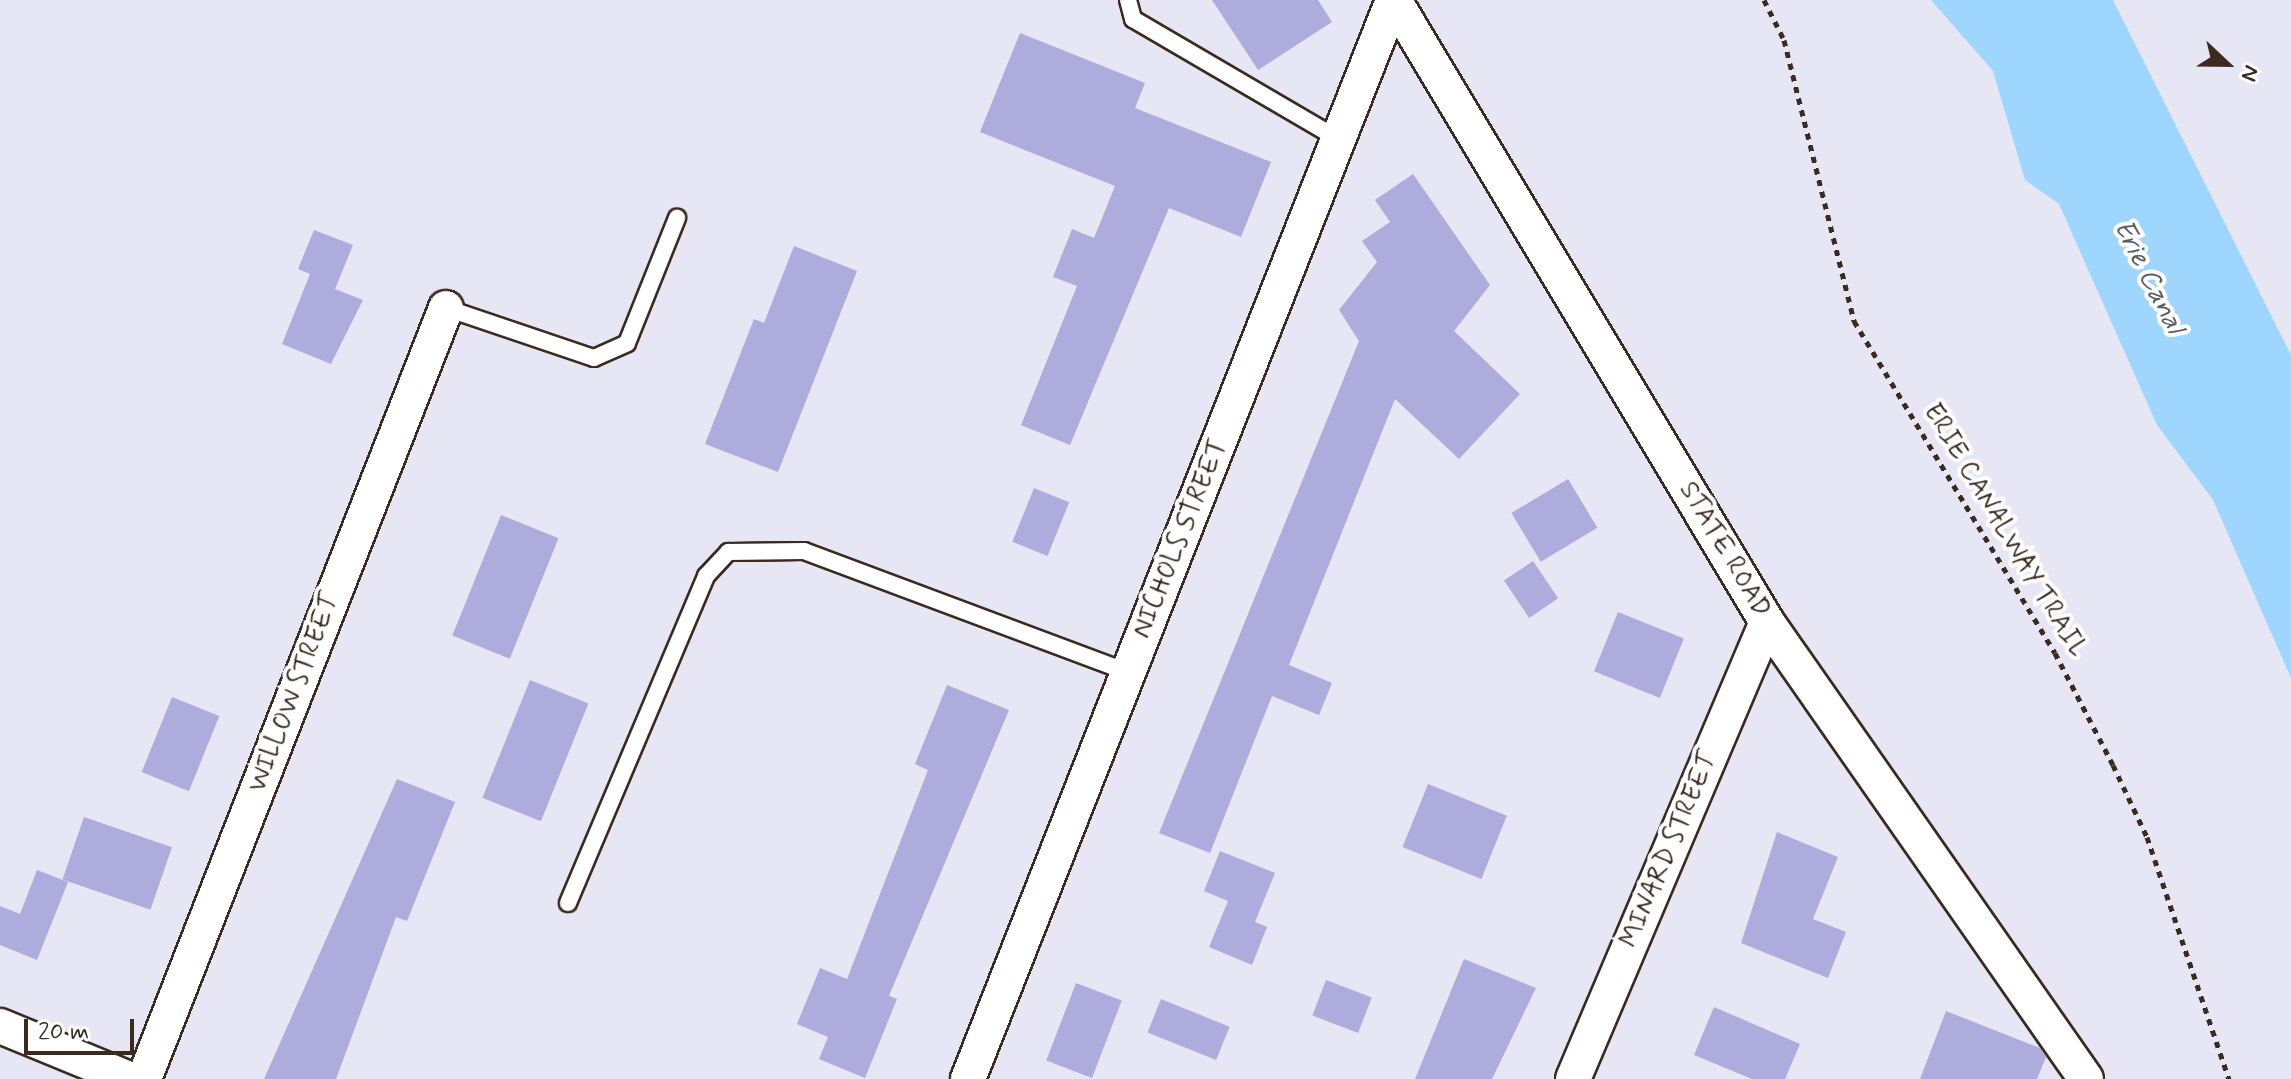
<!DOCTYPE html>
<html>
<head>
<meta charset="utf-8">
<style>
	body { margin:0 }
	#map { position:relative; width:2291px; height:1079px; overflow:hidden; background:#e6e6f5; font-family:Mynerve,sans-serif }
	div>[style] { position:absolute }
	.water>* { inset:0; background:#9fd6fe }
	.building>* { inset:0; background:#adacdd; transform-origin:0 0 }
	.path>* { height:5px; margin-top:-2.5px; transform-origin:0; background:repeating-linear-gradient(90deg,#3b2a1e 0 6px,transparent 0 12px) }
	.roads { filter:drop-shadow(2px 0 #3b2a1e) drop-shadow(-2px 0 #3b2a1e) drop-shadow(0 2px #3b2a1e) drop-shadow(0 -2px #3b2a1e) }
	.service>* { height:16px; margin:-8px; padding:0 8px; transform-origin:8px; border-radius:8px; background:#fff }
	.minor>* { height:34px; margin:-17px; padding:0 17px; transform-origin:17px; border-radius:17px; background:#fff }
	span { translate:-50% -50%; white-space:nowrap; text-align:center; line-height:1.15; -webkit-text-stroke:8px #fff; paint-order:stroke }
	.street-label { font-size:26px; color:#3b2a1e }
	.water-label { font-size:28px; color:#595e61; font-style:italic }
	.north { position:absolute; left:2187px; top:24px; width:80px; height:80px; -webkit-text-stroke:6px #fff; paint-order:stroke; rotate:112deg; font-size:22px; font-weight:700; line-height:32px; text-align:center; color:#3b2a1e }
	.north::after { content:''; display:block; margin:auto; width:28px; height:36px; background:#3b2a1e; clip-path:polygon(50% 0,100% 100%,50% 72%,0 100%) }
	.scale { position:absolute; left:24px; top:1019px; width:110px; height:36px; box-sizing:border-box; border:4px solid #3b2a1e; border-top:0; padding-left:10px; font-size:24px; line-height:28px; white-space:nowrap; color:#3b2a1e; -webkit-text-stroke:6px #fff; paint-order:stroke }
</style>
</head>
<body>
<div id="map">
	<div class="water">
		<div style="clip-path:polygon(1931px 0,2113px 0,2291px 355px,2291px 678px,2213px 500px,2157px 425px,2059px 204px,2025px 180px,1993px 71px)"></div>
	</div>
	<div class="building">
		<div style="clip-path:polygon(1212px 0,1318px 0,1332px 22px,1258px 70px)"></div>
		<div style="clip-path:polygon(1020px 33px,1145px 83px,1135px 108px,1271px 162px,1241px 237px,1169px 208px,1070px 445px,1021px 425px,1077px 286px,1053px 277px,1072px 229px,1094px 238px,1115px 186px,980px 132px)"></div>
		<div style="clip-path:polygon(1413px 174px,1490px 285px,1454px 331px,1520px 394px,1459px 459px,1395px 399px,1289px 665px,1332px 683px,1319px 715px,1272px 696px,1210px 853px,1159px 833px,1359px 341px,1339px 310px,1377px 262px,1362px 241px,1390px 222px,1375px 200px)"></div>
		<div style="clip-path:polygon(314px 230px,353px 245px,335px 289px,363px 300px,331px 364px,282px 344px,310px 274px,298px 269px)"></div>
		<div style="clip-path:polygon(794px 246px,857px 271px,778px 472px,705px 444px,754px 319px,764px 323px)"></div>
		<div style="left:1568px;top:479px;width:57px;height:66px;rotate:59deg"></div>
		<div style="left:1034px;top:488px;width:38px;height:58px;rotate:22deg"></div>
		<div style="left:501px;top:515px;width:62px;height:130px;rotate:22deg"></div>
		<div style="left:1533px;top:561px;width:45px;height:35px;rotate:56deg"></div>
		<div style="left:1618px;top:612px;width:71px;height:64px;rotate:22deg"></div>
		<div style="left:530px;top:680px;width:63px;height:127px;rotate:22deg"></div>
		<div style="clip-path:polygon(947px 685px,1009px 710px,889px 996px,897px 999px,865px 1078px,819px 1059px,828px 1037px,797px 1024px,820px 968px,847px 979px,928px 770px,915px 764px)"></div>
		<div style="left:172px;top:697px;width:51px;height:81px;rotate:22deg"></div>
		<div style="clip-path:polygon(397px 779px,455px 802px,407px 921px,396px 917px,336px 1079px,264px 1079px)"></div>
		<div style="left:1428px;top:784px;width:85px;height:68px;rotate:22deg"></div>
		<div style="left:84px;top:817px;width:93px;height:66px;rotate:19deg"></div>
		<div style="clip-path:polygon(1777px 832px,1838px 857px,1813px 919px,1846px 932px,1828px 978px,1741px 943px)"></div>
		<div style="clip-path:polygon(1220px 851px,1275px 873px,1255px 922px,1267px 927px,1252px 965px,1209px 947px,1228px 901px,1204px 891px)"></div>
		<div style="clip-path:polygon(37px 870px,68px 882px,37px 960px,0 945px,0 906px,20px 914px)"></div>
		<div style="clip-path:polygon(1464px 959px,1536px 988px,1492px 1079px,1415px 1079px)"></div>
		<div style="left:1326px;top:980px;width:49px;height:38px;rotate:21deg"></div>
		<div style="left:1076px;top:983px;width:49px;height:83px;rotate:21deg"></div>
		<div style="left:1161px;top:999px;width:74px;height:36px;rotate:22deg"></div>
		<div style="clip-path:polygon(1714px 1007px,1800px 1044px,1785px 1079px,1752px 1079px,1694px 1055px)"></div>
		<div style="clip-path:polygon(1946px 1011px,2040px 1048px,2046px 1057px,2037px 1079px,1920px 1079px)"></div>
	</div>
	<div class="path">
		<div style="left:1764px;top:0;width:45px;rotate:63.4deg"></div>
		<div style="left:1784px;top:40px;width:290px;rotate:76deg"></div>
		<div style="left:1854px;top:321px;width:388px;rotate:58.8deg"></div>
		<div style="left:2055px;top:653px;width:126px;rotate:62.6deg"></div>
		<div style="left:2113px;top:765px;width:80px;rotate:64.7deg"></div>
		<div style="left:2147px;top:837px;width:256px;rotate:71.3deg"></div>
	</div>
	<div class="roads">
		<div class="service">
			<div style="left:1128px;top:0;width:20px;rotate:75deg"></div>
			<div style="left:1133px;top:19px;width:238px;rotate:30.3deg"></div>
			<div style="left:446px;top:308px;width:156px;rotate:18.7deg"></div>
			<div style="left:594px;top:358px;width:36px;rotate:-24deg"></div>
			<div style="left:627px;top:343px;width:135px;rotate:-68.2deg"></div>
			<div style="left:568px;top:903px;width:355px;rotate:-67.1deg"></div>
			<div style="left:706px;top:576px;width:33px;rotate:-47deg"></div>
			<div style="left:728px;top:552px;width:76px;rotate:-0.8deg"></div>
			<div style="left:804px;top:551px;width:346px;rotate:20.5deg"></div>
		</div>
		<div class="minor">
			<div style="left:1394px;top:0;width:725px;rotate:59.05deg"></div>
			<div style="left:1767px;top:622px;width:557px;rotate:55.08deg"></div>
			<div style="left:0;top:1026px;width:139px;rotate:22.3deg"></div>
			<div style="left:144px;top:1079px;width:828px;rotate:-68.61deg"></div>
			<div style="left:968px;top:1079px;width:1160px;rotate:-68.5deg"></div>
			<div style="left:1573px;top:1079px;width:496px;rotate:-67deg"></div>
		</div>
	</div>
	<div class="street-label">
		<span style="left:2004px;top:531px;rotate:59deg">ERIE CANALWAY TRAIL</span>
		<span style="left:1181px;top:539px;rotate:-68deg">NICHOLS STREET</span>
		<span style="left:1724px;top:550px;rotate:59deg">STATE ROAD</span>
		<span style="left:295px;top:693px;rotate:-69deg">WILLOW STREET</span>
		<span style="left:1670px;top:850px;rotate:-67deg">MINARD STREET</span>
	</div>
	<div class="water-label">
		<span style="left:2148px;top:277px;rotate:63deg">Erie Canal</span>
	</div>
	<div class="north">N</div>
	<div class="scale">20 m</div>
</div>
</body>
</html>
